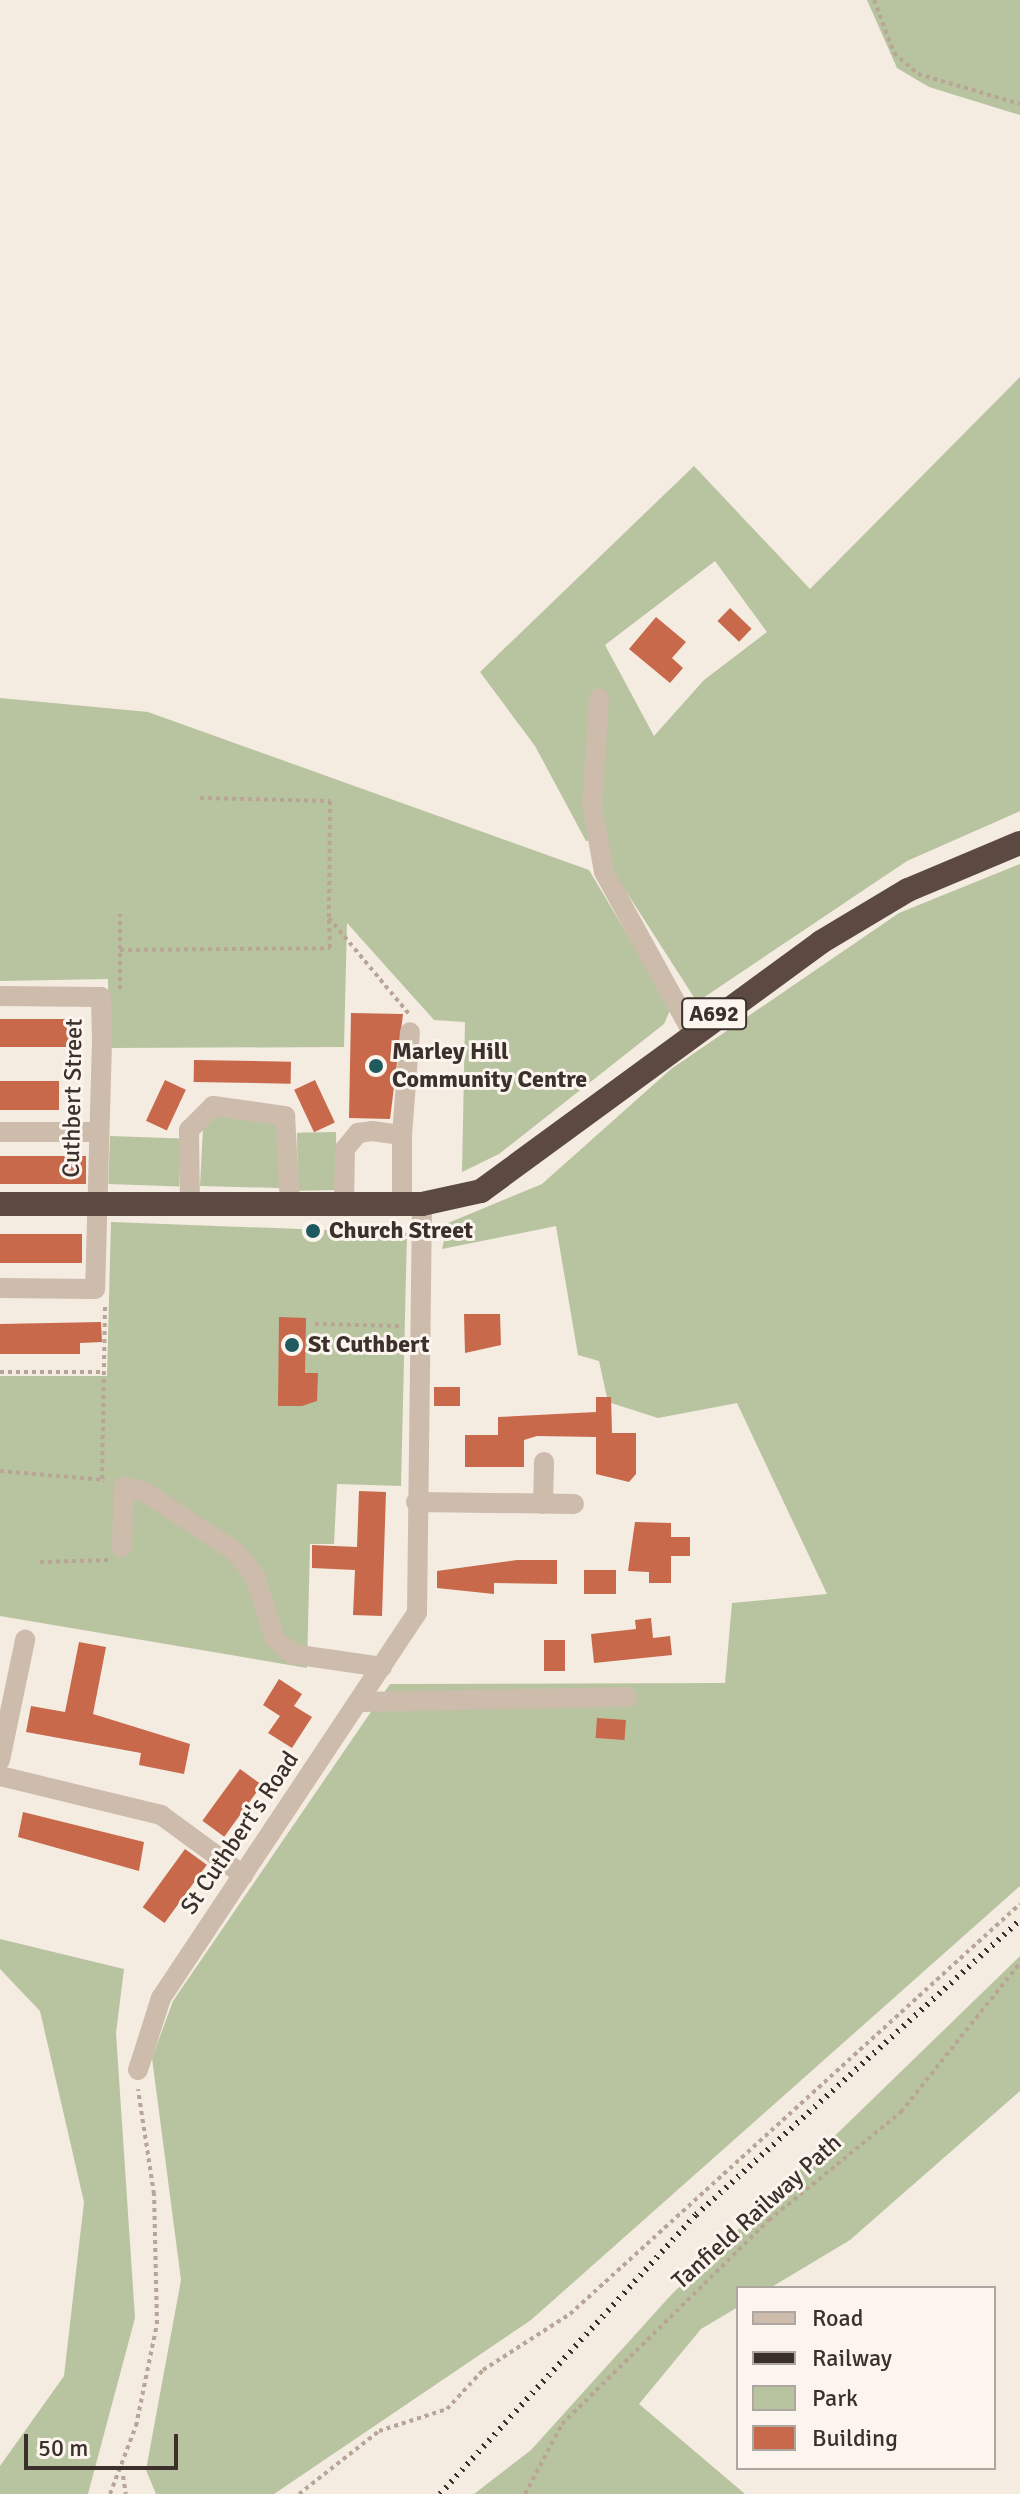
<!DOCTYPE html>
<html>
<head>
<meta charset="utf-8">
<style>
	body { margin:0 }
	#map { position:relative; width:1020px; height:2494px; overflow:hidden; background:#f4ebe1; font-family:Signika,sans-serif }
	div>[style] { position:absolute }
	.green>* { inset:0; background:#b8c4a0; transform-origin:0 0 }
	.building>* { inset:0; background:#c8694b; transform-origin:0 0 }
	.path>* { height:4px; margin-top:-2px; transform-origin:0; background:repeating-linear-gradient(90deg,#b9a596 0 4px,transparent 0 8px) }
	.minor>* { height:20px; margin:-10px; padding:0 10px; transform-origin:10px; border-radius:10px; background:#cdbbac }
	.highway>* { height:24px; margin:-12px; padding:0 12px; transform-origin:12px; border-radius:12px; background:#5c4a42 }
	.rail>* { height:6px; margin-top:-3px; transform-origin:0; background:repeating-linear-gradient(90deg,#3b302b 0 2px,transparent 0 8px) }
	.dots>* { width:22px; height:22px; translate:-50% -50%; box-sizing:border-box; border:4px solid #fbf5ee; border-radius:50% }
	span { translate:-50% -50%; white-space:nowrap; text-align:center; line-height:1.15; -webkit-text-stroke:6px #fbf5ee; paint-order:stroke }
	.shield-label span { padding:2px 6px; background:#fbf5ee; border:2px solid; border-radius:6px; -webkit-text-stroke-width:0 }
	.shield-label { font-size:22px; color:#3b302b; font-weight:700 }
	.poi-label { font-size:24px; color:#3b302b; font-weight:700 }
	.left { translate:0 -50%; text-align:left }
	.street-label { font-size:24px; color:#3b302b }
	.legend { position:absolute; left:736px; top:2286px; width:260px; height:184px; box-sizing:border-box; background:#fbf5ee; border:2px solid #aea6a0; margin:0; padding:10px 14px; list-style:none; font-size:24px; color:#3b302b }
	.legend li { display:flex; align-items:center; gap:16px; height:40px }
	.legend b { width:40px; border:2px solid #aea6a0 }
	.scale { position:absolute; left:24px; top:2434px; width:154px; height:36px; box-sizing:border-box; border:4px solid #3b302b; border-top:0; padding-left:10px; font-size:24px; line-height:28px; white-space:nowrap; color:#3b302b; -webkit-text-stroke:6px #fbf5ee; paint-order:stroke }
</style>
</head>
<body>
<div id="map">
	<div class="green">
		<div style="clip-path:polygon(867px 0,1020px 0,1020px 115px,929px 87px,897px 68px)"></div>
		<div style="clip-path:polygon(evenodd,1020px 377px,1020px 811px,907px 861px,697px 1002px,611px 868px,604px 838px,586px 841px,535px 746px,480px 672px,694px 466px,810px 589px,1020px 377px,715px 561px,767px 632px,704px 680px,654px 736px,605px 645px,715px 561px)"></div>
		<div style="clip-path:polygon(0 698px,148px 712px,589px 870px,671px 1008px,664px 1024px,499px 1154px,462px 1172px,465px 1022px,434px 1020px,347px 923px,344px 1047px,109px 1048px,108px 979px,0 981px)"></div>
		<div style="clip-path:polygon(1020px 864px,1020px 1886px,531px 2320px,274px 2494px,156px 2494px,146px 2470px,181px 2280px,152px 2058px,173px 2001px,390px 1684px,725px 1683px,732px 1603px,827px 1594px,737px 1403px,658px 1418px,608px 1402px,599px 1361px,578px 1355px,556px 1226px,442px 1249px,448px 1223px,542px 1184px,671px 1069px,899px 913px)"></div>
		<div style="clip-path:polygon(215px 1113px,270px 1119px,281px 1129px,279px 1188px,200px 1186px,203px 1128px)"></div>
		<div style="left:336px;top:1132px;width:58px;height:39px;rotate:89deg"></div>
		<div style="left:110px;top:1136px;width:71px;height:48px;rotate:2deg"></div>
		<div style="clip-path:polygon(111px 1222px,407px 1233px,401px 1486px,337px 1484px,334px 1544px,310px 1544px,307px 1668px,0 1616px,0 1376px,107px 1376px)"></div>
		<div style="clip-path:polygon(0 1939px,124px 1969px,116px 2033px,135px 2318px,88px 2494px,0 2494px,0 2466px,64px 2376px,84px 2202px,40px 2011px,0 1969px)"></div>
		<div style="clip-path:polygon(1020px 1956px,1020px 2091px,850px 2240px,770px 2288px,738px 2288px,738px 2307px,701px 2329px,639px 2404px,745px 2494px,474px 2494px,531px 2450px,671px 2295px)"></div>
	</div>
	<div class="building">
		<div style="left:730px;top:608px;width:30px;height:18px;rotate:44deg"></div>
		<div style="clip-path:polygon(656px 617px,686px 642px,672px 658px,683px 668px,670px 683px,629px 649px)"></div>
		<div style="clip-path:polygon(351px 1013px,403px 1014px,390px 1119px,349px 1118px)"></div>
		<div style="left:0;top:1019px;width:74px;height:28px"></div>
		<div style="left:194px;top:1060px;width:97px;height:22px;rotate:1deg"></div>
		<div style="left:165px;top:1080px;width:23px;height:45px;rotate:25deg"></div>
		<div style="left:315px;top:1080px;width:47px;height:23px;rotate:65deg"></div>
		<div style="left:0;top:1081px;width:59px;height:29px"></div>
		<div style="left:0;top:1156px;width:86px;height:28px"></div>
		<div style="left:0;top:1234px;width:82px;height:29px"></div>
		<div style="clip-path:polygon(464px 1314px,500px 1314px,501px 1345px,465px 1353px)"></div>
		<div style="clip-path:polygon(279px 1317px,306px 1318px,305px 1373px,318px 1373px,317px 1401px,302px 1406px,278px 1406px)"></div>
		<div style="clip-path:polygon(101px 1322px,102px 1342px,80px 1343px,80px 1354px,0 1354px,0 1324px)"></div>
		<div style="left:434px;top:1387px;width:26px;height:19px"></div>
		<div style="clip-path:polygon(596px 1397px,611px 1397px,612px 1433px,636px 1433px,636px 1474px,629px 1482px,596px 1474px,596px 1437px,537px 1436px,524px 1440px,524px 1467px,465px 1467px,465px 1435px,498px 1435px,498px 1417px,596px 1412px)"></div>
		<div style="clip-path:polygon(359px 1491px,386px 1492px,382px 1616px,353px 1615px,355px 1570px,312px 1568px,312px 1545px,357px 1547px)"></div>
		<div style="clip-path:polygon(635px 1522px,671px 1523px,671px 1537px,690px 1537px,690px 1556px,671px 1556px,671px 1583px,649px 1583px,649px 1572px,628px 1571px)"></div>
		<div style="clip-path:polygon(517px 1560px,557px 1560px,557px 1584px,494px 1583px,494px 1594px,437px 1588px,437px 1571px)"></div>
		<div style="left:584px;top:1570px;width:32px;height:24px"></div>
		<div style="clip-path:polygon(651px 1618px,653px 1638px,670px 1636px,672px 1655px,594px 1663px,591px 1634px,636px 1629px,635px 1620px)"></div>
		<div style="left:544px;top:1640px;width:21px;height:31px"></div>
		<div style="clip-path:polygon(79px 1642px,106px 1647px,93px 1714px,190px 1744px,184px 1774px,139px 1765px,141px 1753px,26px 1732px,31px 1706px,65px 1712px)"></div>
		<div style="clip-path:polygon(279px 1679px,302px 1694px,294px 1706px,312px 1717px,292px 1748px,268px 1733px,280px 1716px,263px 1705px)"></div>
		<div style="left:597px;top:1718px;width:29px;height:20px;rotate:4deg"></div>
		<div style="left:240px;top:1769px;width:27px;height:64px;rotate:36deg"></div>
		<div style="clip-path:polygon(23px 1812px,144px 1842px,139px 1871px,18px 1837px)"></div>
		<div style="left:185px;top:1849px;width:27px;height:72px;rotate:36deg"></div>
	</div>
	<div class="path">
		<div style="left:874px;top:0;width:57px;rotate:69.3deg"></div>
		<div style="left:894px;top:53px;width:32px;rotate:41deg"></div>
		<div style="left:918px;top:74px;width:106px;rotate:16.4deg"></div>
		<div style="left:200px;top:798px;width:130px;rotate:1.3deg"></div>
		<div style="left:330px;top:801px;width:117px;rotate:90.5deg"></div>
		<div style="left:329px;top:918px;width:125px;rotate:50.2deg"></div>
		<div style="left:120px;top:950px;width:210px;rotate:-0.5deg"></div>
		<div style="left:330px;top:948px;width:28px;rotate:-92deg"></div>
		<div style="left:120px;top:989px;width:75px;rotate:-90deg"></div>
		<div style="left:315px;top:1324px;width:87px;rotate:1.3deg"></div>
		<div style="left:0;top:1372px;width:104px"></div>
		<div style="left:0;top:1471px;width:105px;rotate:4.9deg"></div>
		<div style="left:102px;top:1479px;width:174px;rotate:-89deg"></div>
		<div style="left:40px;top:1562px;width:69px;rotate:-1.7deg"></div>
		<div style="left:123px;top:2476px;width:18px;rotate:81deg"></div>
		<div style="left:110px;top:2494px;width:73px;rotate:-69.1deg"></div>
		<div style="left:136px;top:2426px;width:104px;rotate:-78.4deg"></div>
		<div style="left:157px;top:2324px;width:130px;rotate:-91.3deg"></div>
		<div style="left:154px;top:2194px;width:106px;rotate:-98.7deg"></div>
		<div style="left:299px;top:2494px;width:102px;rotate:-38.2deg"></div>
		<div style="left:379px;top:2431px;width:71px;rotate:-17.9deg"></div>
		<div style="left:447px;top:2409px;width:53px;rotate:-47.3deg"></div>
		<div style="left:483px;top:2370px;width:103px;rotate:-32.8deg"></div>
		<div style="left:570px;top:2314px;width:609px;rotate:-42.34deg"></div>
		<div style="left:525px;top:2494px;width:79px;rotate:-62.1deg"></div>
		<div style="left:562px;top:2424px;width:291px;rotate:-44.6deg"></div>
		<div style="left:769px;top:2220px;width:171px;rotate:-39.3deg"></div>
		<div style="left:901px;top:2112px;width:191px;rotate:-51.4deg"></div>
	</div>
	<div class="minor">
		<div style="left:599px;top:698px;width:107px;rotate:93.7deg"></div>
		<div style="left:592px;top:805px;width:68px;rotate:79.8deg"></div>
		<div style="left:604px;top:872px;width:180px;rotate:61.2deg"></div>
		<div style="left:0;top:996px;width:101px;rotate:0.6deg"></div>
		<div style="left:101px;top:997px;width:44px;rotate:88.7deg"></div>
		<div style="left:102px;top:1041px;width:248px;rotate:91.6deg"></div>
		<div style="left:95px;top:1289px;width:95px;rotate:-179.4deg"></div>
		<div style="left:0;top:1132px;width:99px"></div>
		<div style="left:402px;top:1135px;width:103px;rotate:-85.6deg"></div>
		<div style="left:344px;top:1204px;width:55px;rotate:-89deg"></div>
		<div style="left:345px;top:1149px;width:21px;rotate:-51deg"></div>
		<div style="left:358px;top:1133px;width:14px;rotate:-8deg"></div>
		<div style="left:372px;top:1131px;width:30px;rotate:8deg"></div>
		<div style="left:402px;top:1135px;width:69px;rotate:90deg"></div>
		<div style="left:190px;top:1205px;width:75px;rotate:-90.8deg"></div>
		<div style="left:189px;top:1130px;width:34px;rotate:-45deg"></div>
		<div style="left:213px;top:1106px;width:73px;rotate:7.9deg"></div>
		<div style="left:285px;top:1116px;width:88px;rotate:86.7deg"></div>
		<div style="left:416px;top:1502px;width:158px;rotate:0.7deg"></div>
		<div style="left:543px;top:1504px;width:42px;rotate:-88.6deg"></div>
		<div style="left:122px;top:1547px;width:60px;rotate:-88.1deg"></div>
		<div style="left:124px;top:1487px;width:22px;rotate:13deg"></div>
		<div style="left:145px;top:1492px;width:109px;rotate:33.4deg"></div>
		<div style="left:236px;top:1552px;width:31px;rotate:52deg"></div>
		<div style="left:255px;top:1576px;width:66px;rotate:72.4deg"></div>
		<div style="left:275px;top:1639px;width:23px;rotate:41deg"></div>
		<div style="left:292px;top:1654px;width:91px;rotate:8.2deg"></div>
		<div style="left:360px;top:1702px;width:267px;rotate:-1.1deg"></div>
		<div style="left:0;top:1760px;width:123px;rotate:-78.2deg"></div>
		<div style="left:0;top:1776px;width:166px;rotate:13.6deg"></div>
		<div style="left:161px;top:1815px;width:102px;rotate:36.2deg"></div>
		<div style="left:138px;top:2070px;width:76px;rotate:-72.3deg"></div>
		<div style="left:161px;top:1998px;width:462px;rotate:-56.4deg"></div>
		<div style="left:417px;top:1613px;width:409px;rotate:-89.3deg"></div>
	</div>
	<div class="highway">
		<div style="left:0;top:1204px;width:422px"></div>
		<div style="left:422px;top:1204px;width:60px;rotate:-12.4deg"></div>
		<div style="left:481px;top:1191px;width:421px;rotate:-36.2deg"></div>
		<div style="left:821px;top:942px;width:101px;rotate:-30.9deg"></div>
		<div style="left:908px;top:890px;width:121px;rotate:-22.8deg"></div>
	</div>
	<div class="rail">
		<div style="left:440px;top:2494px;width:379px;rotate:-47.5deg"></div>
		<div style="left:696px;top:2215px;width:438px;rotate:-42.3deg"></div>
	</div>
	<div class="dots">
		<div style="left:376px;top:1066px;background:#1f5a5e"></div>
		<div style="left:313px;top:1231px;background:#1f5a5e"></div>
		<div style="left:292px;top:1345px;background:#1f5a5e"></div>
	</div>
	<div class="shield-label">
		<span style="left:714px;top:1014px">A692</span>
	</div>
	<div class="poi-label">
		<span class="left" style="left:392px;top:1066px">Marley Hill<br>Community Centre</span>
		<span class="left" style="left:329px;top:1231px">Church Street</span>
		<span class="left" style="left:308px;top:1345px">St Cuthbert</span>
	</div>
	<div class="street-label">
		<span style="left:73px;top:1098px;rotate:-89deg">Cuthbert Street</span>
		<span style="left:240px;top:1833px;rotate:-56deg">St Cuthbert's Road</span>
		<span style="left:757px;top:2212px;rotate:-42deg">Tanfield Railway Path</span>
	</div>
	<ul class="legend">
	<li><b style="height:10px;background:#cdbbac"></b>Road</li>
	<li><b style="height:10px;background:#3b302b"></b>Railway</li>
	<li><b style="height:22px;background:#b8c4a0"></b>Park</li>
	<li><b style="height:22px;background:#c8694b"></b>Building</li>
	</ul>
	<div class="scale">50 m</div>
</div>
</body>
</html>
